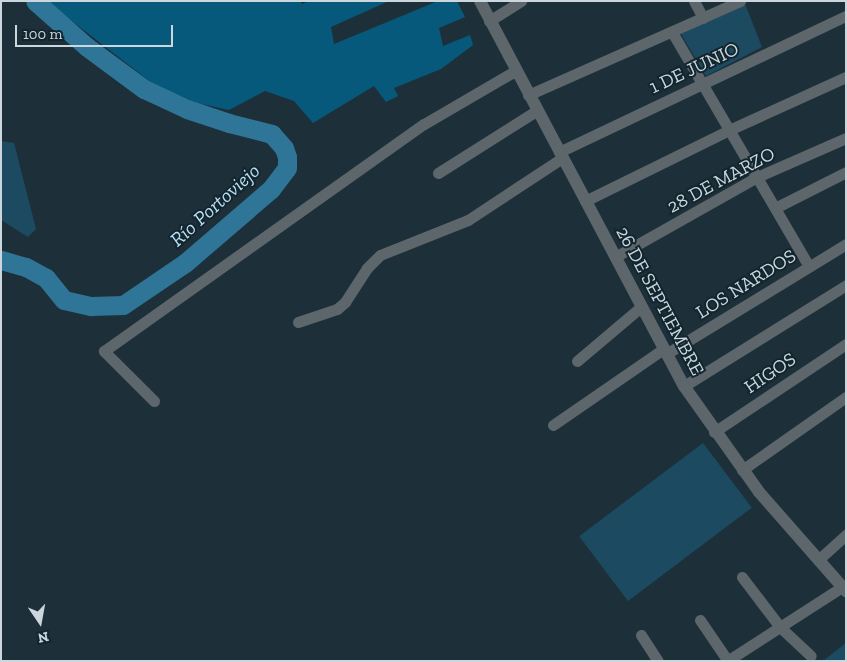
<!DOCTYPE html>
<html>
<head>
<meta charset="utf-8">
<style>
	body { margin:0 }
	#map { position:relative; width:847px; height:662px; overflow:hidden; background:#1d303a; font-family:"Zilla Slab",serif }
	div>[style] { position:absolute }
	.green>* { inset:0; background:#1c4b61; transform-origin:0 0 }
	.forest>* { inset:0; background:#06597a }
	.river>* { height:19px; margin:-9.5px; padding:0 9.5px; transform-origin:9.5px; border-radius:9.5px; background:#2e7597 }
	.minor>* { height:11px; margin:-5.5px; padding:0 5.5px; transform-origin:5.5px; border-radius:5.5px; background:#5d666b }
	.tertiary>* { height:12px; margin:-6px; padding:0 6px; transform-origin:6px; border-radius:6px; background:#5d666b }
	span { translate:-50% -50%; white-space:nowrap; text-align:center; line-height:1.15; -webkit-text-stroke:4px #13262f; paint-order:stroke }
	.street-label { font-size:19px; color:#cbd7dd }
	.water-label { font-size:20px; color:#bbdff3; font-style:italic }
	.frame { position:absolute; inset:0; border:2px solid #cbd7dd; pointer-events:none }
	.north { position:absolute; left:15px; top:597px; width:50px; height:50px; -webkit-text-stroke:4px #13262f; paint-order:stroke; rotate:168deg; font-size:14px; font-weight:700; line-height:20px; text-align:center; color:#cbd7dd }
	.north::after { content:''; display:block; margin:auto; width:18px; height:22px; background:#cbd7dd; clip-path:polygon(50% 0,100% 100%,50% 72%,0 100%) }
	.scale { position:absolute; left:15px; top:25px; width:158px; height:22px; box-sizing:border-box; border:2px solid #cbd7dd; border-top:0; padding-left:6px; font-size:15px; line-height:18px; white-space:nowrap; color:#cbd7dd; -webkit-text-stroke:4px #13262f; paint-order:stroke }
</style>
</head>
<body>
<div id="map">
	<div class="green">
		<div style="clip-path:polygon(745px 4px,762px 47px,706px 76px,681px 34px)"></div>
		<div style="clip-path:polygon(1px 141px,14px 143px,36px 229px,28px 237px,1px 220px)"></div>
		<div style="left:703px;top:443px;width:81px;height:155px;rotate:53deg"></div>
		<div style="clip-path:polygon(846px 643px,846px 661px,823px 661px)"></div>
	</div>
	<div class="forest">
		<div style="clip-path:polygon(46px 1px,300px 1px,302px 4px,309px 1px,389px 1px,331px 27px,334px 44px,438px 1px,457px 1px,465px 17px,439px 28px,443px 46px,470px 35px,473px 45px,441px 69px,394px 88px,398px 96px,386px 102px,374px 86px,313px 123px,294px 101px,265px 91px,229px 110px,197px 103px,156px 86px)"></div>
	</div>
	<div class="river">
		<div style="left:1px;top:260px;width:26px;rotate:16deg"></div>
		<div style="left:26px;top:267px;width:23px;rotate:29deg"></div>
		<div style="left:46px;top:278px;width:28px;rotate:51deg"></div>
		<div style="left:64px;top:300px;width:28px;rotate:13deg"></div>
		<div style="left:91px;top:306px;width:32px;rotate:-2deg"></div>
		<div style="left:123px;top:305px;width:75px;rotate:-34.1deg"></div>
		<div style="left:185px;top:263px;width:113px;rotate:-40.7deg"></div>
		<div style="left:271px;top:189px;width:26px;rotate:-53deg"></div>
		<div style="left:287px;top:168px;width:11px;rotate:-90deg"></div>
		<div style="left:287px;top:157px;width:9px;rotate:-108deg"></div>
		<div style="left:284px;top:148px;width:18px;rotate:-131deg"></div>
		<div style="left:272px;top:134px;width:44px;rotate:-165.7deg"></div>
		<div style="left:229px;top:123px;width:44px;rotate:-161.6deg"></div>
		<div style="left:187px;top:109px;width:47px;rotate:-155.1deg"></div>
		<div style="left:144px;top:89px;width:71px;rotate:-143.6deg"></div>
		<div style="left:87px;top:47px;width:69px;rotate:-138.5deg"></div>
	</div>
	<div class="minor">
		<div style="left:694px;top:1px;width:19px;rotate:62deg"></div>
		<div style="left:489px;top:21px;width:38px;rotate:-32deg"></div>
		<div style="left:672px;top:32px;width:271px;rotate:59.7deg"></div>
		<div style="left:528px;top:95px;width:232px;rotate:-23.9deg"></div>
		<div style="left:559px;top:152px;width:318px;rotate:-25.4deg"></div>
		<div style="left:438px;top:173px;width:116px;rotate:-32.3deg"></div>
		<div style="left:585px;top:201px;width:161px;rotate:-26.2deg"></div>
		<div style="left:729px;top:130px;width:128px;rotate:-24.4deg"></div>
		<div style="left:775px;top:208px;width:80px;rotate:-26.9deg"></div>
		<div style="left:615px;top:257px;width:163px;rotate:-29.4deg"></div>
		<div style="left:757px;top:177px;width:97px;rotate:-23.7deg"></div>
		<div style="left:298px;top:322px;width:41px;rotate:-18.4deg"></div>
		<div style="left:337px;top:309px;width:11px;rotate:-41deg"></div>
		<div style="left:345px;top:302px;width:40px;rotate:-57.1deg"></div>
		<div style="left:367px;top:268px;width:18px;rotate:-45deg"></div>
		<div style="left:380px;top:255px;width:95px;rotate:-21.7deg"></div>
		<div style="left:468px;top:220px;width:113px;rotate:-33.4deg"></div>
		<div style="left:666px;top:354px;width:211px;rotate:-31.4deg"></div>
		<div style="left:577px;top:361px;width:84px;rotate:-40.2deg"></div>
		<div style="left:684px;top:386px;width:191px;rotate:-31.9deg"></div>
		<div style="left:154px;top:401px;width:71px;rotate:-135deg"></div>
		<div style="left:104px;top:351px;width:392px;rotate:-35.4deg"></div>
		<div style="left:424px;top:124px;width:105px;rotate:-30.2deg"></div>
		<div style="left:553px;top:425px;width:134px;rotate:-34.6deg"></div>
		<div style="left:714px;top:432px;width:159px;rotate:-33.7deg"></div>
		<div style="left:742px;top:470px;width:127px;rotate:-35.1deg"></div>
		<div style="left:818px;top:560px;width:38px;rotate:-42deg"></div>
		<div style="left:742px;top:577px;width:63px;rotate:52.8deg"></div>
		<div style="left:780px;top:627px;width:42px;rotate:43.1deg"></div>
		<div style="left:700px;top:620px;width:50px;rotate:55.7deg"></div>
		<div style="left:641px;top:635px;width:31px;rotate:57deg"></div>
		<div style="left:727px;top:661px;width:137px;rotate:-32.8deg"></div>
	</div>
	<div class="tertiary">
		<div style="left:480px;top:1px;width:436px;rotate:62.1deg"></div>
		<div style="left:684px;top:386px;width:130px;rotate:54.7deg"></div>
		<div style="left:759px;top:492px;width:132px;rotate:48.7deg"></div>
	</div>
	<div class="street-label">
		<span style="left:694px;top:68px;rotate:-25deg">1 DE JUNIO</span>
		<span style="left:721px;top:180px;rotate:-28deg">28 DE MARZO</span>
		<span style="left:746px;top:284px;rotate:-32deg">LOS NARDOS</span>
		<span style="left:660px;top:301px;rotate:62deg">26 DE SEPTIEMBRE</span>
		<span style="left:770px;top:373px;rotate:-34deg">HIGOS</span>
	</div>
	<div class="water-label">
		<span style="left:215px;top:205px;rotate:-42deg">Río Portoviejo</span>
	</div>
	<div class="frame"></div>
	<div class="north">N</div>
	<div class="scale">100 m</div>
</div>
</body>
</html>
